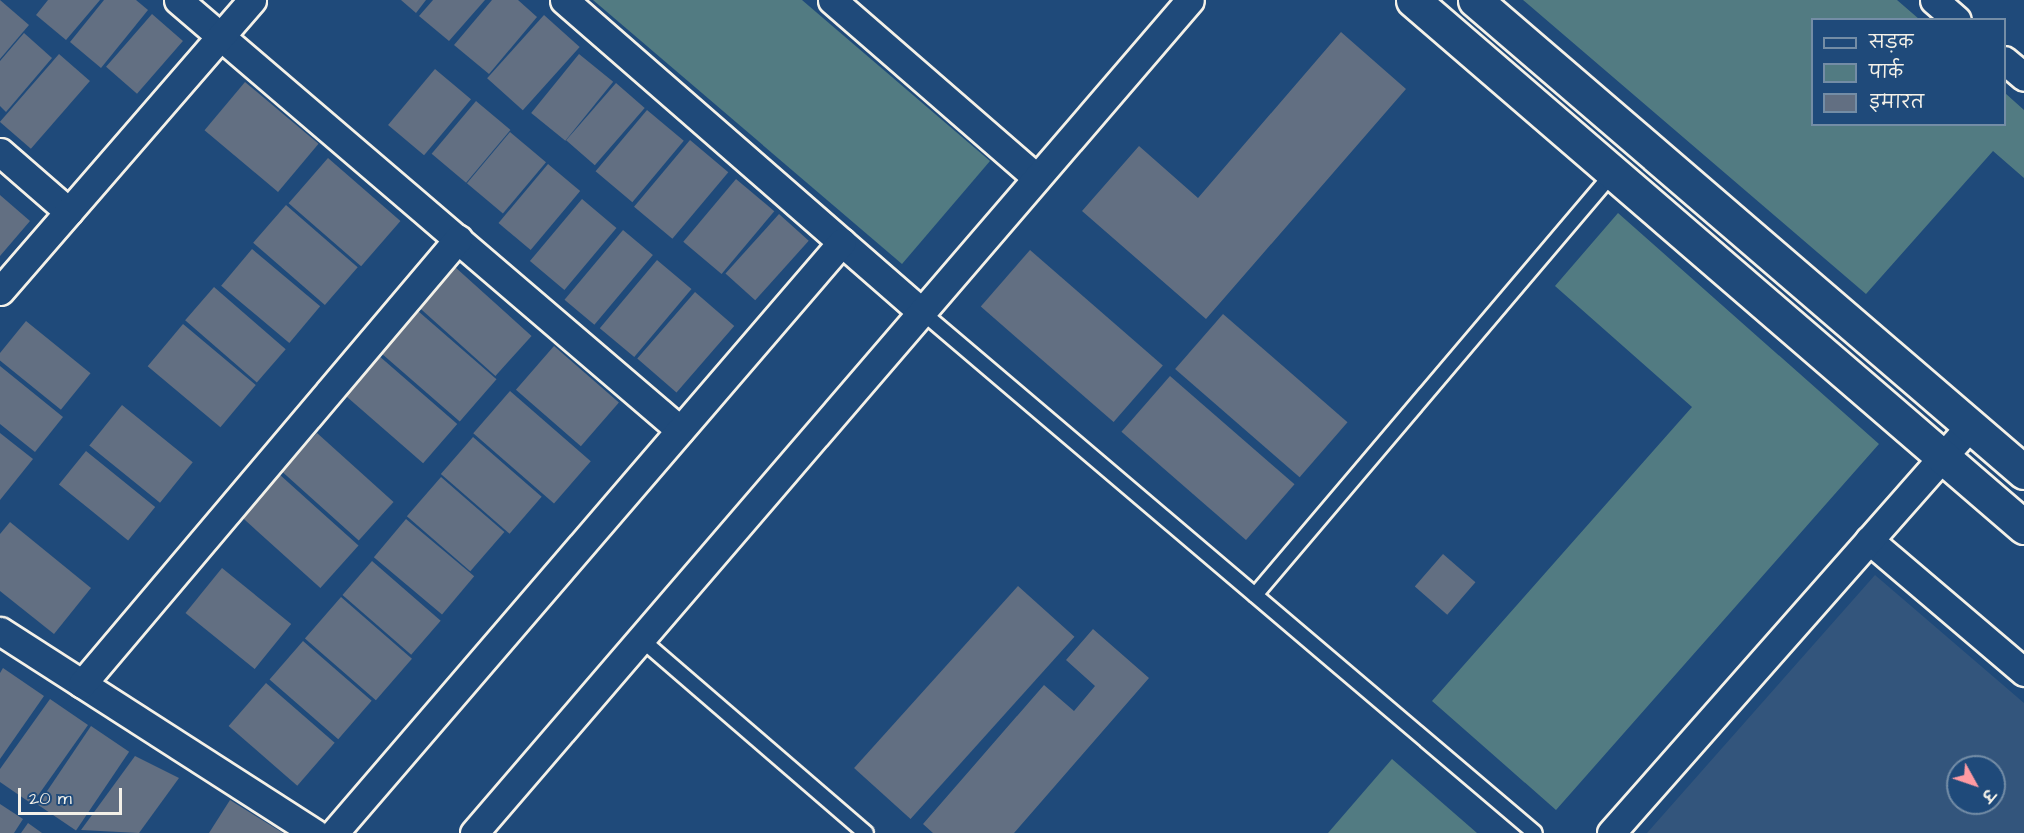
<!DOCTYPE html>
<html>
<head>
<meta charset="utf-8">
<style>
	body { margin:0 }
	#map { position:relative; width:2024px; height:833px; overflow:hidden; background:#1f4a7a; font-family:"Architects Daughter","Playpen Sans Deva",sans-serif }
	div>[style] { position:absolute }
	.built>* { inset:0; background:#33557c }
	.green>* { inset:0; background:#527b82 }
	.building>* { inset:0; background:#626f82; transform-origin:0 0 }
	.roads { filter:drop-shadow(2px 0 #f4f1e8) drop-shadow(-2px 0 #f4f1e8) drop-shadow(0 2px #f4f1e8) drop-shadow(0 -2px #f4f1e8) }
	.service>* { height:14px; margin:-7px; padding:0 7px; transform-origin:7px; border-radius:7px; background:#1f4a7a }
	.minor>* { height:27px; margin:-13.5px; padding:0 13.5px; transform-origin:13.5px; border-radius:13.5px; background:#1f4a7a }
	.tertiary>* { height:33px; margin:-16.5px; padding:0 16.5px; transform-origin:16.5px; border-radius:16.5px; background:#1f4a7a }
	span { translate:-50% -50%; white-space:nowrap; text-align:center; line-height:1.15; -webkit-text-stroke:5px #1f4a7a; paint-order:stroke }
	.legend { position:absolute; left:1811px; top:18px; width:195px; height:108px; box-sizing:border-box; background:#1f4a7a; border:2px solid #748da6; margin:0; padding:8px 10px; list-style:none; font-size:18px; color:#f4f1e8 }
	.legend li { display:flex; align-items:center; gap:12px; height:30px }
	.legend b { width:30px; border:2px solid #748da6 }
	.north { position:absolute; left:1946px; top:755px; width:60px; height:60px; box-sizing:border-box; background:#1f4a7a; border:2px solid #748da6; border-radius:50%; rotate:130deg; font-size:16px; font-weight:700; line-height:24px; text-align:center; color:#f4f1e8 }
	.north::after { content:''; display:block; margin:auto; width:21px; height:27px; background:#ff9aa2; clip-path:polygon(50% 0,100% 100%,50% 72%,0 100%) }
	.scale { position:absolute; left:18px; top:788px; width:104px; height:27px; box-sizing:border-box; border:3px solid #f4f1e8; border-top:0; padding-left:8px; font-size:18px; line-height:21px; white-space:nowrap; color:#f4f1e8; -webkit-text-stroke:4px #1f4a7a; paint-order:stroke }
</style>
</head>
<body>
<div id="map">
	<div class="built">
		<div style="clip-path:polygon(evenodd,1875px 575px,2024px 703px,2024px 833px,1647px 833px,1875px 575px,1958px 767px,1994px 767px,1994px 803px,1958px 803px,1958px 767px)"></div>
	</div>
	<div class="green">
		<div style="clip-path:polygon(593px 0,802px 0,990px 161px,902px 264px)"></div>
		<div style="clip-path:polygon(1523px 0,1897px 0,1919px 19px,1812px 20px,1812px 124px,2004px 124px,2005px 93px,2024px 110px,2024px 178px,1993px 151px,1866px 294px)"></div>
		<div style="clip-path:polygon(1618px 213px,1879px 444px,1556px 810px,1432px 701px,1692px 407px,1555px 286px)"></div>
		<div style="clip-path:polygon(1392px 759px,1477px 833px,1328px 833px)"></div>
	</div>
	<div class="building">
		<div style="clip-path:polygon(0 0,29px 25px,0 59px)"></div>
		<div style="clip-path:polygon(48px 0,100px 0,66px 40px,36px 15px)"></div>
		<div style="clip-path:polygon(104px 0,136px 0,148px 10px,101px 68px,70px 42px)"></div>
		<div style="clip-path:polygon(401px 0,426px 0,416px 13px)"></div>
		<div style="clip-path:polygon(433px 0,485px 0,449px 41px,419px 16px)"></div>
		<div style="clip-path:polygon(492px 0,518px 0,537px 17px,489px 74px,454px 45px)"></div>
		<div style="left:152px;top:14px;width:41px;height:70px;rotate:41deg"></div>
		<div style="left:544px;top:15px;width:48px;height:85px;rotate:42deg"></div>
		<div style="clip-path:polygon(1341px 32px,1406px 89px,1206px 319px,1082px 211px,1139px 146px,1198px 198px)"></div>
		<div style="clip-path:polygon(24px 33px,52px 58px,6px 112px,0 106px,0 61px)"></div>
		<div style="left:59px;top:54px;width:41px;height:90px;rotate:41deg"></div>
		<div style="left:579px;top:54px;width:44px;height:76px;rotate:39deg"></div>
		<div style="left:435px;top:69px;width:47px;height:73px;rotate:40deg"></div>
		<div style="left:245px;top:82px;width:96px;height:63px;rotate:40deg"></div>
		<div style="left:616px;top:83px;width:38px;height:76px;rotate:41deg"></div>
		<div style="left:476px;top:101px;width:45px;height:69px;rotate:40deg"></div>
		<div style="left:647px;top:110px;width:48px;height:80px;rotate:40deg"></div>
		<div style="left:510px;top:132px;width:47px;height:67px;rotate:40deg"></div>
		<div style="left:690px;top:140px;width:50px;height:87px;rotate:40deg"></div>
		<div style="left:328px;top:158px;width:96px;height:60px;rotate:41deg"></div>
		<div style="left:548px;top:164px;width:42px;height:77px;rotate:40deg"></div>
		<div style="left:736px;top:179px;width:50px;height:82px;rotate:40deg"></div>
		<div style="clip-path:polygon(0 195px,30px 221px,0 256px)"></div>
		<div style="left:582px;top:199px;width:45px;height:81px;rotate:40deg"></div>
		<div style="left:286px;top:205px;width:95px;height:50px;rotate:41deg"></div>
		<div style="left:779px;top:214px;width:40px;height:80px;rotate:42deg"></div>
		<div style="left:623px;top:230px;width:39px;height:91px;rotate:40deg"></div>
		<div style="left:252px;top:249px;width:89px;height:48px;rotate:40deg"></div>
		<div style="left:1030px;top:250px;width:176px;height:75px;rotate:41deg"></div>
		<div style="left:657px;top:260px;width:45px;height:89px;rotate:40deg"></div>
		<div style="left:455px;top:267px;width:103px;height:54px;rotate:42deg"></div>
		<div style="left:214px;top:287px;width:95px;height:44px;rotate:41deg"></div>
		<div style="left:695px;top:292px;width:52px;height:88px;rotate:41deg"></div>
		<div style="left:418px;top:311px;width:104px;height:56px;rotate:41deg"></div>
		<div style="left:1223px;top:314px;width:165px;height:73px;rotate:41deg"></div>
		<div style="left:26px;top:321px;width:83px;height:47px;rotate:39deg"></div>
		<div style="left:183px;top:324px;width:95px;height:55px;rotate:40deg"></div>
		<div style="left:554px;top:346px;width:86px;height:58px;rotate:41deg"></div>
		<div style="left:378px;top:355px;width:105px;height:52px;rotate:41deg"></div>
		<div style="clip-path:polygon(0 366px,63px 417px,35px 452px,0 424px)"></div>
		<div style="left:1170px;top:376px;width:165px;height:74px;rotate:41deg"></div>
		<div style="left:510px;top:391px;width:107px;height:56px;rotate:41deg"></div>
		<div style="left:122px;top:405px;width:91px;height:52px;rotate:39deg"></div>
		<div style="clip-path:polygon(0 433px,33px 459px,0 500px)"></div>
		<div style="left:317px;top:433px;width:103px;height:52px;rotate:42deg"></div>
		<div style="left:473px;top:437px;width:91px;height:49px;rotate:41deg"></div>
		<div style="left:86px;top:451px;width:89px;height:43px;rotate:39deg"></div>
		<div style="left:279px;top:474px;width:107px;height:57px;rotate:42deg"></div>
		<div style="left:441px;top:477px;width:84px;height:52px;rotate:41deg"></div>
		<div style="left:406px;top:519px;width:89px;height:50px;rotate:40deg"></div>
		<div style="clip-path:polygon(10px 522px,91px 588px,54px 634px,0 591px,0 534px)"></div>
		<div style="left:1443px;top:554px;width:43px;height:43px;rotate:41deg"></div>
		<div style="left:372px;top:561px;width:91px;height:45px;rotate:41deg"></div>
		<div style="left:222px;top:568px;width:89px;height:58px;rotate:39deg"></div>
		<div style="left:1018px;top:586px;width:76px;height:245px;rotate:42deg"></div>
		<div style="left:341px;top:597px;width:94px;height:55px;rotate:41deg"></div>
		<div style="clip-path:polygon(1093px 629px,1149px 678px,1014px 833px,933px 833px,923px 824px,1044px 685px,1074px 711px,1095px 686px,1066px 660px)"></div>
		<div style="left:303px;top:641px;width:91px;height:51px;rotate:41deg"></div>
		<div style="clip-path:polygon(3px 668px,44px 696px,0 759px,0 673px)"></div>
		<div style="left:266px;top:683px;width:91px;height:57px;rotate:41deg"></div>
		<div style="clip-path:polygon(50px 699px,88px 725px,32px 804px,0 782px,0 769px)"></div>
		<div style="left:91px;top:726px;width:46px;height:95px;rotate:34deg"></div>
		<div style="clip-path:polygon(135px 756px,179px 778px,139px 833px,81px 830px)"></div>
		<div style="clip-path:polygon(230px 800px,283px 833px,209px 833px)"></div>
		<div style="clip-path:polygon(0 804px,23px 819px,14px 833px,0 833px)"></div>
		<div style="clip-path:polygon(28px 823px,42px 833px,21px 833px)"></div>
	</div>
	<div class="roads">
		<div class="service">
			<div style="left:922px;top:312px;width:804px;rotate:40.36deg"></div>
			<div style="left:1255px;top:595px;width:553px;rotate:-49.69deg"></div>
			<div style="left:641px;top:639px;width:297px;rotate:40.8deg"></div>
		</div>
		<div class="minor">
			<div style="left:178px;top:0;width:661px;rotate:40.58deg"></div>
			<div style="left:564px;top:0;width:475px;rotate:41.1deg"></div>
			<div style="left:832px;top:0;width:271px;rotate:41deg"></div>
			<div style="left:1934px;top:0;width:30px;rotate:41deg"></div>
			<div style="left:2004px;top:60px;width:26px;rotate:40deg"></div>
			<div style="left:0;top:152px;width:91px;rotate:41deg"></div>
			<div style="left:0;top:291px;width:385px;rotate:-49.1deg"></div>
			<div style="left:1869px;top:540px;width:204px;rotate:40.4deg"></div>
			<div style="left:0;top:631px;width:374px;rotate:32.7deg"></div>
			<div style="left:82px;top:684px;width:583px;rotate:-49.8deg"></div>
			<div style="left:334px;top:833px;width:779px;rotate:-49.32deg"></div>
			<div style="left:474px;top:833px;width:1098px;rotate:-49.32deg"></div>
			<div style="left:1611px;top:833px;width:543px;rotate:-48.59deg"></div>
		</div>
		<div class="tertiary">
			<div style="left:1413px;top:0;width:807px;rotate:40.78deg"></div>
			<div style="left:1475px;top:0;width:724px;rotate:40.69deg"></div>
		</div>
	</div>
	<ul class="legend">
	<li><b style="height:8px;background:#1f4a7a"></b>सड़क</li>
	<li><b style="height:16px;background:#527b82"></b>पार्क</li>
	<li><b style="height:16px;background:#626f82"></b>इमारत</li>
	</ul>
	<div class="north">उ</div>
	<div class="scale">20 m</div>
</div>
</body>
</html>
